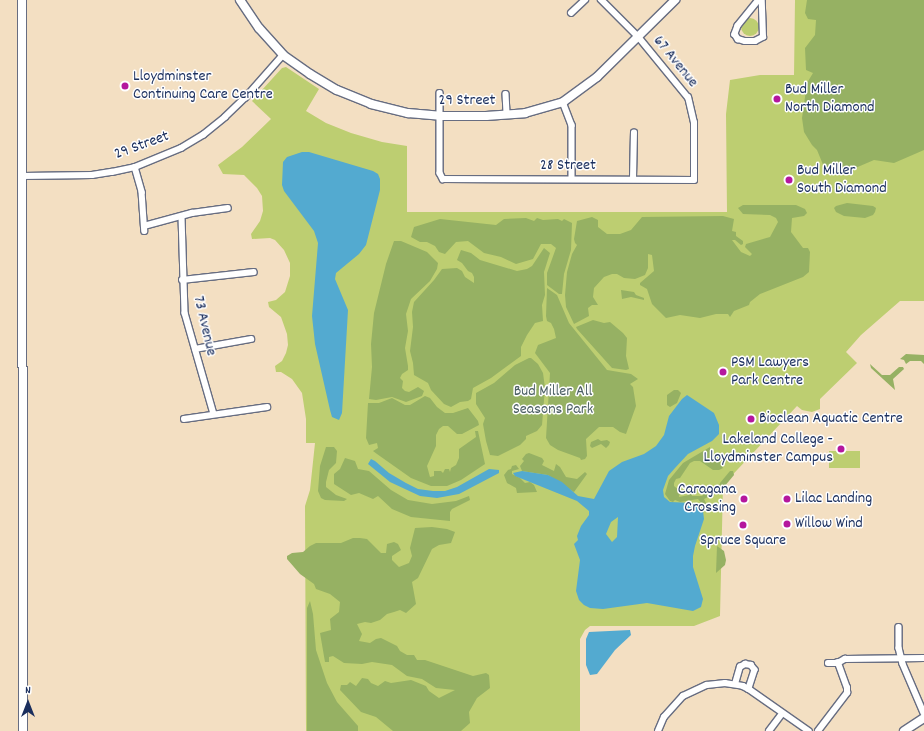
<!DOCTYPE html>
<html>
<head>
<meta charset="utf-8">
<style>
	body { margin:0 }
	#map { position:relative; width:924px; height:731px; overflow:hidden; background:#f3dfc2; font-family:Dekko,sans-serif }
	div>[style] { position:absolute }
	.green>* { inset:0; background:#bdce71; transform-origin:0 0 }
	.round { border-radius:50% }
	.forest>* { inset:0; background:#96b163 }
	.water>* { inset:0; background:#53aad0 }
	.roads { filter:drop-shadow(1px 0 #676d81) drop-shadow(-1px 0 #676d81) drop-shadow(0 1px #676d81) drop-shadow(0 -1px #676d81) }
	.street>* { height:5.5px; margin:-2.75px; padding:0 2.75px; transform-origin:2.75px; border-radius:2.75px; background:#fff }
	.secondary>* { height:8px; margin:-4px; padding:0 4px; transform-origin:4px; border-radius:4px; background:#fff }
	.dots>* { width:11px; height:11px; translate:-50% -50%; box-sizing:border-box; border:2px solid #fff; border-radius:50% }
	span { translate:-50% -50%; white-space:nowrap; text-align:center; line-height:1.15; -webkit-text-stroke:3px #fff; paint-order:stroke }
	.street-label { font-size:16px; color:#1b2f5e }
	.poi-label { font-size:16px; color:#1b2f5e }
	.left { translate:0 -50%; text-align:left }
	.right { translate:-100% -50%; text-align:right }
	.park-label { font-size:16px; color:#4c5f64 }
	.north { position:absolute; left:8px; top:683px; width:40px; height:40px; -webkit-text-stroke:3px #fff; paint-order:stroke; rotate:0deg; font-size:11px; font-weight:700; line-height:16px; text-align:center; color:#1b2f5e }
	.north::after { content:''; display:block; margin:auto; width:14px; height:18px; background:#1b2f5e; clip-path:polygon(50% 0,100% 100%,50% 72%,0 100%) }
</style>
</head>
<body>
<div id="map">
	<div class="green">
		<div style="clip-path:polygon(795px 0,924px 0,924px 301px,900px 301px,861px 335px,846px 352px,857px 363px,820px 399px,820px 409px,812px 412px,802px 410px,797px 406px,723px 485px,720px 616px,694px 626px,590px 626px,585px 630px,580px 639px,580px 731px,306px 731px,305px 506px,310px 490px,315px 443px,306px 443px,306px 419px,302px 393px,292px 379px,281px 372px,276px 372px,275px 366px,282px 361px,286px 353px,288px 345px,287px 334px,281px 317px,269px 307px,268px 302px,276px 300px,285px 292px,290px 276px,290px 263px,284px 250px,275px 240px,270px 238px,252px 239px,251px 234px,260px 221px,263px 211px,262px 196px,257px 188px,244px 175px,223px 174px,218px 165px,242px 147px,271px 119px,252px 101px,282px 68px,286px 67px,319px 89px,306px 111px,326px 123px,351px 133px,382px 142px,407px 146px,407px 212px,727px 212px,726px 114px,730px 80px,760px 75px,794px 75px)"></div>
		<div class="round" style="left:741px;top:18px;width:18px;height:18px"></div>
		<div style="left:829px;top:451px;width:31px;height:17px"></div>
	</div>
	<div class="forest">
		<div style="clip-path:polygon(807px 0,924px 0,924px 150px,894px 163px,874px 160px,846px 172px,837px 174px,824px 167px,817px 150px,812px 145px,804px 132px,802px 118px,807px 83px,813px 73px,806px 70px,805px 48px,815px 35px,816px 20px,808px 19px,805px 13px)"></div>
		<div style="clip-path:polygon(847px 203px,873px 206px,876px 208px,875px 212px,873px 215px,865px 218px,844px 216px,836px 212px,834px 208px,836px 206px)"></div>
		<div style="clip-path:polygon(743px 205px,796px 205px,805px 209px,807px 213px,804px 216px,792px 218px,791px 232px,803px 248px,808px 248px,810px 252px,809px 272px,803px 277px,760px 294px,750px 302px,749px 305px,734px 311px,730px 317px,728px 314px,716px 314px,700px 318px,680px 315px,666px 318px,652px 304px,647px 289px,640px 285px,640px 283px,654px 271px,652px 255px,648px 254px,648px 268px,645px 275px,635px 279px,624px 278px,617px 274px,612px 274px,604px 277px,594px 288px,593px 297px,598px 305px,592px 305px,588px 308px,589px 316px,574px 324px,566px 307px,565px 295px,567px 272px,572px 254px,577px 245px,575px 243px,574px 239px,577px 221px,592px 217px,598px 220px,598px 227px,607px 234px,620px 234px,631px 230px,642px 217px,723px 216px,734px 219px,732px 231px,736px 232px,736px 236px,743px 241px,743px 244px,741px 245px,735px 240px,732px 240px,741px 252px,750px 256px,752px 254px,745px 247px,746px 244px,770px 237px,778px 222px,776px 218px,770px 215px,743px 214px,738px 208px)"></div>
		<div style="clip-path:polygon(526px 218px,534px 221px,537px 218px,543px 220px,558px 219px,562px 221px,564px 219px,572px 223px,571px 250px,564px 274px,562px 294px,559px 294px,547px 285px,547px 273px,556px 248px,551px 244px,541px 244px,533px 259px,516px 264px,501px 257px,484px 253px,468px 241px,456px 242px,445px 254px,439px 252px,435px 246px,427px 242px,420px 242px,411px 237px,414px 227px,440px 219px,496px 225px,504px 219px)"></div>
		<div style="clip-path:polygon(394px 241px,401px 241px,427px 252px,438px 263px,437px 269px,430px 281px,411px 299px,406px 314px,408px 331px,405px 348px,408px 366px,408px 370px,402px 374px,400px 378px,403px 381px,402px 388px,405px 391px,409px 392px,418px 387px,424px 391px,422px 396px,406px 402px,392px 397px,376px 400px,369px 399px,372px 367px,371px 344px,374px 313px,386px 264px)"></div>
		<div style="clip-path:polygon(544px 248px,550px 253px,544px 272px,545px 295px,542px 305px,543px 321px,535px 323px,527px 335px,521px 347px,521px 356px,491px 378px,473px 388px,471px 399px,468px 401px,460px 402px,451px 407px,444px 404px,431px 390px,428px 383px,414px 375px,413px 363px,410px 351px,413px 327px,412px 312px,414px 302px,434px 280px,442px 269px,457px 268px,462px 271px,465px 277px,474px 283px,474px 277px,472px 273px,468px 271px,462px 263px,457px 260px,461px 250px,471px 253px,480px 260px,517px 271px,527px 269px,532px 266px)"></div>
		<div style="clip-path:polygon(547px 288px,557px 295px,569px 323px,607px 370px,631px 374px,638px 379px,630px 384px,633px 387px,636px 406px,626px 434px,620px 432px,613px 427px,599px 427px,586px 439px,587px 456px,585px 459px,581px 460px,580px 458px,558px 450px,550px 445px,546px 438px,550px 373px,535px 353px,538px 345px,556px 338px,554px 329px,551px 323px,547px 321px,546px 316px)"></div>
		<div style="clip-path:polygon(621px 290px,634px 292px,636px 295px,644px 298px,644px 300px,631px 297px,622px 299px)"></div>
		<div style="clip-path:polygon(593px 320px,604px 323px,610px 322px,623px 333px,627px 338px,626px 356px,629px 369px,626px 370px,612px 368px,577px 329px,576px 327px)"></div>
		<div style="clip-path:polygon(906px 354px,924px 355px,924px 364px,921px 361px,910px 361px,906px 364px,904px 360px,900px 359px)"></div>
		<div style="clip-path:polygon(529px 358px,531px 358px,538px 364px,543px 373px,545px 388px,542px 425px,537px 431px,526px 436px,526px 439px,520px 445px,498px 456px,490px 455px,486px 441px,483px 424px,485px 418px,476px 404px,476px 393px,494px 383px,515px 365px)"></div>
		<div style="clip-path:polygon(870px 364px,882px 375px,890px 375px,899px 367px,903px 367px,904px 369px,893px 379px,895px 390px,871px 368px)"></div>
		<div style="clip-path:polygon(674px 390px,678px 390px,681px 393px,677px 403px,670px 407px,667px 405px,667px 395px)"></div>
		<div style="clip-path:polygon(425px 396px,430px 398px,437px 407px,445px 413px,453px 413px,468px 408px,478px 421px,479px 425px,462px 434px,457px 434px,448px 426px,443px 426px,439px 429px,436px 435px,436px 446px,427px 466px,430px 477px,434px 476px,434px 471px,441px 471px,443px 473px,445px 469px,449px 469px,450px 472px,451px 468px,456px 465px,459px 458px,459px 449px,476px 437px,475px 431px,478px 431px,485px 464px,461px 480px,447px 486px,431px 486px,411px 478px,377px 454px,373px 451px,378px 448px,377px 443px,369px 445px,366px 438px,368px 403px,379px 403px,392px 398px,405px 405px,410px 405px)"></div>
		<div style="clip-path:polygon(598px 439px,601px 441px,607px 440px,610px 442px,609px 445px,606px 448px,601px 444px,592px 448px,590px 446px,591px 442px)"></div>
		<div style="clip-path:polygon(326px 447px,334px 447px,337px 451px,336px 463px,329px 470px,326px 482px,326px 487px,336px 495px,347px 499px,344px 501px,325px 500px,321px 498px,318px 491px,320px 466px)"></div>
		<div style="clip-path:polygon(710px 447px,710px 452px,717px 457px,723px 468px,719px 470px,713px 470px,700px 461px,694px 461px,690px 463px,680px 478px,676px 479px,674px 483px,674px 486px,680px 491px,679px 497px,689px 495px,691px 492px,692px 496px,702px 496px,706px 492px,708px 497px,704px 499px,707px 505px,702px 504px,698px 499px,680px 502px,675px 500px,673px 502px,670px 501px,665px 494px,669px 480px,683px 463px)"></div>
		<div style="clip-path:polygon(529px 453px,542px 458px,544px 461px,542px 465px,554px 471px,556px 464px,560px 467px,566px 477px,577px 479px,585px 472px,587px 474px,574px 492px,548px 475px,522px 471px,520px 466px,524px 461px,522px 459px,526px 454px)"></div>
		<div style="clip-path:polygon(345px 458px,355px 461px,358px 469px,369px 471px,391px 490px,408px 500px,432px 504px,456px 501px,469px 496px,470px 500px,452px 509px,450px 512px,450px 521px,411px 517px,392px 509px,378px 496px,373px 499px,359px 493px,351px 495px,334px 484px,334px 474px,340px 469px)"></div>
		<div style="clip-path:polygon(516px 465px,519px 469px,512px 471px,512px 474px,520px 478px,525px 483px,530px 482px,534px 485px,537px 492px,517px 493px,516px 488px,507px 483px,504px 475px,508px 470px,511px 469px,512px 466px)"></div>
		<div style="clip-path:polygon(730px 471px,733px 471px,734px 475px,724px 487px,721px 488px,719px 486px,720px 483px)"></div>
		<div style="clip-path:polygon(432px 527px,447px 529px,455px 532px,451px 543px,439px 545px,432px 549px,418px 578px,412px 582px,416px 604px,406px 613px,400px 610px,394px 612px,387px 614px,380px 620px,371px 623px,365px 622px,357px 624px,362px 634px,359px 641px,370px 643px,376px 639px,381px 638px,397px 646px,400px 651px,407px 655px,414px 655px,417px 660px,425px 660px,473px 676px,486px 673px,489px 675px,490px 688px,477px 698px,469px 712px,470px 723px,461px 731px,393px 731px,376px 717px,361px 712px,340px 690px,341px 685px,347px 685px,350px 682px,356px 686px,362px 678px,368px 679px,371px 683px,378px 686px,385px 681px,391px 683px,411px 680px,426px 686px,429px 691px,439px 698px,455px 690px,436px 688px,422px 679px,407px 676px,392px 665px,372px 662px,362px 664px,344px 663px,333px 656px,329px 657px,329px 662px,325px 662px,320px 633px,331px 630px,330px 619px,339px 612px,340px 602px,330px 594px,316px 589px,314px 584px,300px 574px,287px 559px,287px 556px,292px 553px,303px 552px,310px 546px,316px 543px,341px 543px,353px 538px,360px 538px,367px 539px,381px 553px,386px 553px,387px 544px,394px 542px,398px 544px,401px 550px,392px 556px,392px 560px,399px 567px,409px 563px,412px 556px,410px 548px,415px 528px)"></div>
		<div style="clip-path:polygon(717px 546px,724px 551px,726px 560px,725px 565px,716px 573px)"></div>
		<div style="clip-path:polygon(310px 601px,313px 614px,316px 650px,327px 683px,337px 702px,358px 726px,358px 731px,307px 731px,307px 608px)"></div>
	</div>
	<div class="water">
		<div style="clip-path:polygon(302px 152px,309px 152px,373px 171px,378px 174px,380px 179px,380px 190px,366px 245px,359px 254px,336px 273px,335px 279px,348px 310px,342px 413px,339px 420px,332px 417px,330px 410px,315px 344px,312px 316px,318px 243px,314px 231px,284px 191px,282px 185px,283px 162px,287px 157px)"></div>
		<div style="clip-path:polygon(evenodd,687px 395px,714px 413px,719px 425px,719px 434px,712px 441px,688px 454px,675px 468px,668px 476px,663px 490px,664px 497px,670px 502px,694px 503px,703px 511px,704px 519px,695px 546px,693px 556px,693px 567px,703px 599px,701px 607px,693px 611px,647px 603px,603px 609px,590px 608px,584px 605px,579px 600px,576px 591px,580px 560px,574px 544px,578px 540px,577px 536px,581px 526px,589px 515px,589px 511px,577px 501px,515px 476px,513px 473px,522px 471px,548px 475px,562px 482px,578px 496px,594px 499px,609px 471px,622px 462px,644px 454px,656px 446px,664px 435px,669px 416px,682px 399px,687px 395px,618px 517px,617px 537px,612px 542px,606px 534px,611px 522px,618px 517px)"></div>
		<div style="clip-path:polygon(371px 459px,375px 461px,389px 473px,406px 483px,418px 489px,433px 491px,445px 491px,457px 487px,489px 469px,499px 470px,499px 473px,459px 494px,437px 498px,420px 496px,390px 482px,368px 464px)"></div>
		<div style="clip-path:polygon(630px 630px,631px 635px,615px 650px,597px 674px,590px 675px,586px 665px,586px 639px,589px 632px)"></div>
	</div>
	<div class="roads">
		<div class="street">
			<div style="left:759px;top:0;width:33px;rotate:129deg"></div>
			<div style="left:738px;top:26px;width:9px;rotate:111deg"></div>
			<div style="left:735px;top:34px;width:6px;rotate:59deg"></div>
			<div style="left:738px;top:39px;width:7px;rotate:16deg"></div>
			<div style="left:745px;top:41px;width:10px"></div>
			<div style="left:755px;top:41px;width:9px;rotate:-27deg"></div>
			<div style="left:763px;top:37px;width:37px;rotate:-92deg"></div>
			<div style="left:571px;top:13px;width:19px;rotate:-43deg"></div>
			<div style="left:440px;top:93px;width:80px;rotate:90deg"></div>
			<div style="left:440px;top:173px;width:7px;rotate:63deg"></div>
			<div style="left:443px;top:179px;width:251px;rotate:0.2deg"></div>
			<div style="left:694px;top:180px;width:57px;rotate:-90deg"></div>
			<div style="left:694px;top:123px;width:26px;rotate:-103deg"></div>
			<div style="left:688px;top:98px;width:79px;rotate:-129.3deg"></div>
			<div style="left:638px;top:37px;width:52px;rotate:-135deg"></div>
			<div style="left:506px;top:94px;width:21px;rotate:87deg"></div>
			<div style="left:563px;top:102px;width:25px;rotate:69deg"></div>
			<div style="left:572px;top:125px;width:54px;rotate:90deg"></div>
			<div style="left:135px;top:167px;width:26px;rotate:74deg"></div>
			<div style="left:142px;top:192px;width:39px;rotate:86deg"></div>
			<div style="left:23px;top:176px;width:69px;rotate:-0.8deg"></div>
			<div style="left:92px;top:175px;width:20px;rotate:-9deg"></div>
			<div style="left:112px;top:172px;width:24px;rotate:-12deg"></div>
			<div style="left:135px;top:167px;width:50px;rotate:-22.4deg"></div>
			<div style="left:181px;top:148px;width:26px;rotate:-31deg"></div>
			<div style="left:203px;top:135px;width:28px;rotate:-39deg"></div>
			<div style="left:225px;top:117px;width:28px;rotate:-44deg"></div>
			<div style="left:245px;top:98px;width:57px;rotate:-48.5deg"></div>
			<div style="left:633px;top:179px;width:46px;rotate:-88.8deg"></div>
			<div style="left:182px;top:217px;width:96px;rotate:88.2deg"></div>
			<div style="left:185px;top:313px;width:105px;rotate:74deg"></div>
			<div style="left:144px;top:226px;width:50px;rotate:-15.2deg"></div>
			<div style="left:192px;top:213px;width:36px;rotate:-8deg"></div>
			<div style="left:182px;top:280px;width:72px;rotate:-6.3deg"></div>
			<div style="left:195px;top:349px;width:57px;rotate:-10.1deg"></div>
			<div style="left:184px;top:419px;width:84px;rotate:-8.2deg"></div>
			<div style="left:899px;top:627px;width:21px;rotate:90deg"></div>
			<div style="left:899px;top:648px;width:16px;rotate:76deg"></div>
			<div style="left:903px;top:664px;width:53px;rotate:66.8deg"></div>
			<div style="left:828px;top:663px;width:10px"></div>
			<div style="left:838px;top:663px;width:8px;rotate:-30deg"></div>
			<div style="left:845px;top:659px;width:79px;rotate:-0.7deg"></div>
			<div style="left:735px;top:684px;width:18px;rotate:-74deg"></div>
			<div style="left:740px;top:667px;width:6px;rotate:-31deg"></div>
			<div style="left:745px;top:664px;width:6px;rotate:9deg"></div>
			<div style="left:751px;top:665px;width:6px;rotate:51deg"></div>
			<div style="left:755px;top:670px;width:20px;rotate:108deg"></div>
			<div style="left:658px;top:731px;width:15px;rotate:-67deg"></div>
			<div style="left:664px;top:717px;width:28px;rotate:-48deg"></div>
			<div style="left:683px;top:696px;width:26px;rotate:-25deg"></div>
			<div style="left:707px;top:685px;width:18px;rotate:-6deg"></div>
			<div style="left:725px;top:683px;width:18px;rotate:9deg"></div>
			<div style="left:743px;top:686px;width:7px;rotate:27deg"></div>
			<div style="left:749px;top:689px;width:73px;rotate:35deg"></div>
			<div style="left:769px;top:731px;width:21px;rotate:-53deg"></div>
			<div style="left:818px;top:731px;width:48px;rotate:-52.7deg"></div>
			<div style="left:847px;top:693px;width:5px;rotate:-90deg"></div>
			<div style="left:847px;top:688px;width:27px;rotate:-110deg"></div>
		</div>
		<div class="secondary">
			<div style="left:22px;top:0;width:731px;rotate:89.92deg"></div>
			<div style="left:240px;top:0;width:34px;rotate:56deg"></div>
			<div style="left:259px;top:28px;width:36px;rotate:48deg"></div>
			<div style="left:283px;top:55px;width:33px;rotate:35deg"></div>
			<div style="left:310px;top:74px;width:31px;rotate:31deg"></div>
			<div style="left:337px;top:90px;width:37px;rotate:22deg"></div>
			<div style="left:371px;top:104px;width:38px;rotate:14deg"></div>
			<div style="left:408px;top:113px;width:32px;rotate:5deg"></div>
			<div style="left:440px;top:116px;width:46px"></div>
			<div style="left:486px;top:116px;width:39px;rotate:-4deg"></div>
			<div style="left:525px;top:113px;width:40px;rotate:-16deg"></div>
			<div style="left:563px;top:102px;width:42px;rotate:-36.3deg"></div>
			<div style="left:597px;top:77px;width:110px;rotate:-44.6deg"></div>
			<div style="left:904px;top:731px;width:24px;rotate:-33deg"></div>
		</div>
	</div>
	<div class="dots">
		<div style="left:125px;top:86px;background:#b5179e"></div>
		<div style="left:777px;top:99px;background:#b5179e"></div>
		<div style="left:789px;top:180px;background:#b5179e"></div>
		<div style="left:723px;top:372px;background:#b5179e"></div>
		<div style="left:751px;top:419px;background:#b5179e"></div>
		<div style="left:841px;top:449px;background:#b5179e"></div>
		<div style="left:744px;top:499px;background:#b5179e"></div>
		<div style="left:787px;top:499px;background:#b5179e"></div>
		<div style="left:787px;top:524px;background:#b5179e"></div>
		<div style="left:743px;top:525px;background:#b5179e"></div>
	</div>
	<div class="street-label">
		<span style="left:675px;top:62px;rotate:51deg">67 Avenue</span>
		<span style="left:467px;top:101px">29 Street</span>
		<span style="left:142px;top:146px;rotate:-20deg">29 Street</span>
		<span style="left:568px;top:166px">28 Street</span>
		<span style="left:204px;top:326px;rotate:77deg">73 Avenue</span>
	</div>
	<div class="poi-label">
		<span class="left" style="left:133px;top:86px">Lloydminster<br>Continuing Care Centre</span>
		<span class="left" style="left:785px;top:99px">Bud Miller<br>North Diamond</span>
		<span class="left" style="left:797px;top:180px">Bud Miller<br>South Diamond</span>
		<span class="left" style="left:731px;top:372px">PSM Lawyers<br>Park Centre</span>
		<span class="left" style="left:759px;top:419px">Bioclean Aquatic Centre</span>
		<span class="right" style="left:833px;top:449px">Lakeland College -<br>Lloydminster Campus</span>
		<span class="right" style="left:736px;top:499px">Caragana<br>Crossing</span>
		<span class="left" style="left:795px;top:499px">Lilac Landing</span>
		<span class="left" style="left:795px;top:524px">Willow Wind</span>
		<span style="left:743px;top:541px">Spruce Square</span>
	</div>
	<div class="park-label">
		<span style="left:553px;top:401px">Bud Miller All<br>Seasons Park</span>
	</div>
	<div class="north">N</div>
</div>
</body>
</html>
